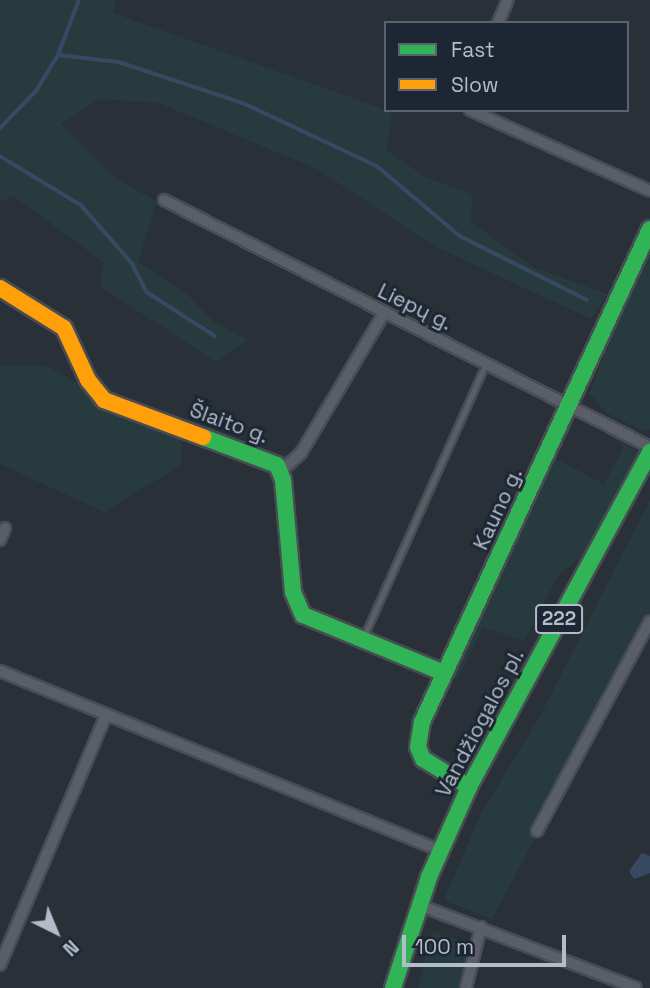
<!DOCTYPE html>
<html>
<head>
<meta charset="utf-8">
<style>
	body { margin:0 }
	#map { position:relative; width:650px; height:988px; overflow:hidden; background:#2a3038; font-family:"Space Grotesk",sans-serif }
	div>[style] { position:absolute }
	.green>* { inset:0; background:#273a3e }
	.water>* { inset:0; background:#384963 }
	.stream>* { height:3.5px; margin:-1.75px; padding:0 1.75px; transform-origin:1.75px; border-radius:1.75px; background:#384963 }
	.roads { filter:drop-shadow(2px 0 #484c53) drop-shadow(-2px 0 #484c53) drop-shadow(0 2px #484c53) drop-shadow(0 -2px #484c53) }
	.lane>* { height:5px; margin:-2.5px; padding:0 2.5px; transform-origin:2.5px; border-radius:2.5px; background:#5a5e66 }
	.street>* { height:10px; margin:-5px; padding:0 5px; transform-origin:5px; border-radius:5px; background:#5a5e66 }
	.fast>* { height:16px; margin:-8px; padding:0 8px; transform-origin:8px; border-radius:8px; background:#30b455 }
	.slow>* { height:16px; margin:-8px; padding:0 8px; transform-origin:8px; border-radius:8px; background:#ff9f0a }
	span { translate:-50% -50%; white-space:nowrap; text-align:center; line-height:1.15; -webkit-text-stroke:6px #1d2633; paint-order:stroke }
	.shield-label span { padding:2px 5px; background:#1d2633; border:2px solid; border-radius:5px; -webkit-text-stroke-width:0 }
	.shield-label { font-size:19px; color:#b4bcc9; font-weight:700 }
	.street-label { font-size:21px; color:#b4bcc9 }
	.legend { position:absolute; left:384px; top:21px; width:245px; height:91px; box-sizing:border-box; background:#1d2633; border:2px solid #59626f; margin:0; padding:9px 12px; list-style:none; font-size:21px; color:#b4bcc9 }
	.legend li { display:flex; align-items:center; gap:14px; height:35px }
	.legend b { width:35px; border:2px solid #59626f }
	.north { position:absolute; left:21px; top:897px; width:70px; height:70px; -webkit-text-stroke:5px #1d2633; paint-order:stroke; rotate:137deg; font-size:19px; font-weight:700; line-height:28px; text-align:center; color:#b4bcc9 }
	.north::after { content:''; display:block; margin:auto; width:24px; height:32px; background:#b4bcc9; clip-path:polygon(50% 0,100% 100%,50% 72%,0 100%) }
	.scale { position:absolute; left:402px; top:935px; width:164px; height:32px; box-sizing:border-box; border:4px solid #b4bcc9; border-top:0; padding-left:9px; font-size:21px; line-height:24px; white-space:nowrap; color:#b4bcc9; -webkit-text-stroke:5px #1d2633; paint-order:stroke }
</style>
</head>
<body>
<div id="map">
	<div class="green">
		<div style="clip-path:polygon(0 0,116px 0,113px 13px,392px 112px,387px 151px,427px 178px,472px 194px,471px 222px,533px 267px,608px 294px,591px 319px,434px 246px,317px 169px,159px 103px,99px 99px,61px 124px,114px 177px,157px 202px,138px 261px,188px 295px,213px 321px,248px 340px,216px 362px,100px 286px,103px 262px,14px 196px,0 201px)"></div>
		<div style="clip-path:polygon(650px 239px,650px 429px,643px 431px,607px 413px,589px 393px)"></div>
		<div style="clip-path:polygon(0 366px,47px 366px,78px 383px,93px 400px,182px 439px,181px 465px,104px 512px,0 464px)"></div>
		<div style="clip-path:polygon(570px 416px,573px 425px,556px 459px,604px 484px,624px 447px,612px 437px,639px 452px,580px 558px,558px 576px,524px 641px,483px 627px,458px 679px,449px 675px)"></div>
		<div style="clip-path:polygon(650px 500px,650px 621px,492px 919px,444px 900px,480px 815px,539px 718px)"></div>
		<div style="clip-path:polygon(432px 931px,474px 946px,466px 988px,418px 988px)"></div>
	</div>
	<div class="water">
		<div style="clip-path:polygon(642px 853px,650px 856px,650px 873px,634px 879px,629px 871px)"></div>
	</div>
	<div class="stream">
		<div style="left:58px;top:55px;width:61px;rotate:6.5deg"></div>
		<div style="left:119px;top:62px;width:131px;rotate:18.3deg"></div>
		<div style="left:243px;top:103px;width:148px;rotate:25.2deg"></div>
		<div style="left:377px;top:166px;width:109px;rotate:40.1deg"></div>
		<div style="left:460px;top:236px;width:142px;rotate:26.7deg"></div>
		<div style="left:0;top:128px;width:52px;rotate:-45.8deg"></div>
		<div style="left:36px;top:91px;width:42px;rotate:-58.6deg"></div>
		<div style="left:58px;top:55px;width:59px;rotate:-69.1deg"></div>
		<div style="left:0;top:156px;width:95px;rotate:31.2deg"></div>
		<div style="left:81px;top:205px;width:77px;rotate:48.7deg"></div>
		<div style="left:132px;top:263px;width:33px;rotate:63deg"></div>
		<div style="left:147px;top:292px;width:81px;rotate:32.9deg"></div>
	</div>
	<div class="roads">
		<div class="lane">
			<div style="left:363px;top:638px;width:301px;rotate:-65.9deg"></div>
		</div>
		<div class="street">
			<div style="left:498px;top:23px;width:25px;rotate:-67deg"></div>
			<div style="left:470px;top:110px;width:197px;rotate:24.2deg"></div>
			<div style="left:164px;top:200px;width:545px;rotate:26.94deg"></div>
			<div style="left:281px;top:471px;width:27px;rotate:-42deg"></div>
			<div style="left:301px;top:453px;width:163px;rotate:-59.3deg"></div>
			<div style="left:0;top:540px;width:13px;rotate:-67deg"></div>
			<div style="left:0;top:671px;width:475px;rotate:22.2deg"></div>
			<div style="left:537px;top:831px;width:238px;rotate:-61.7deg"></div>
			<div style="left:419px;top:905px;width:232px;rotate:20.9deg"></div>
			<div style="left:0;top:965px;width:272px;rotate:-67deg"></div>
			<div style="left:466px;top:988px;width:63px;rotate:-76.2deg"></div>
		</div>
		<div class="fast">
			<div style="left:203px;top:437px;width:79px;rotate:20.7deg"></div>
			<div style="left:277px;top:465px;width:16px;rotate:68deg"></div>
			<div style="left:283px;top:480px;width:112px;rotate:84.9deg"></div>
			<div style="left:293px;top:592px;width:25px;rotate:67deg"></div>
			<div style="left:303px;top:615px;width:152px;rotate:22.4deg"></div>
			<div style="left:469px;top:787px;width:54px;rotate:-148.7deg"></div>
			<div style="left:423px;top:759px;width:13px;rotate:-113deg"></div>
			<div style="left:418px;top:747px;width:25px;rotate:-81deg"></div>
			<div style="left:422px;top:722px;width:543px;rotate:-65.18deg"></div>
			<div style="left:393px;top:988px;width:117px;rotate:-72deg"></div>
			<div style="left:429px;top:877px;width:98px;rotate:-66deg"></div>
			<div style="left:469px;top:787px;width:381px;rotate:-61.6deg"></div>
		</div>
		<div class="slow">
			<div style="left:0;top:288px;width:75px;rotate:32deg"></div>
			<div style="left:64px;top:328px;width:57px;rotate:65.2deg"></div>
			<div style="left:88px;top:380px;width:26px;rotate:51deg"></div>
			<div style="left:104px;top:400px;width:106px;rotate:20.5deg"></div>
		</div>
	</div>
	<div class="shield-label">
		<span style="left:559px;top:619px">222</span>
	</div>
	<div class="street-label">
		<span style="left:415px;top:307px;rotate:26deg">Liepų g.</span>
		<span style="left:229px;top:423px;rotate:20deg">Šlaito g.</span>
		<span style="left:498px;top:509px;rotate:-65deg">Kauno g.</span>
		<span style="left:480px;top:723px;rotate:-62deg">Vandžiogalos pl.</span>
	</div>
	<ul class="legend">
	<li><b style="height:9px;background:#30b455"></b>Fast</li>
	<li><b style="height:9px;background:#ff9f0a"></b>Slow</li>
	</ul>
	<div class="north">N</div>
	<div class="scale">100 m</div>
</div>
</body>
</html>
